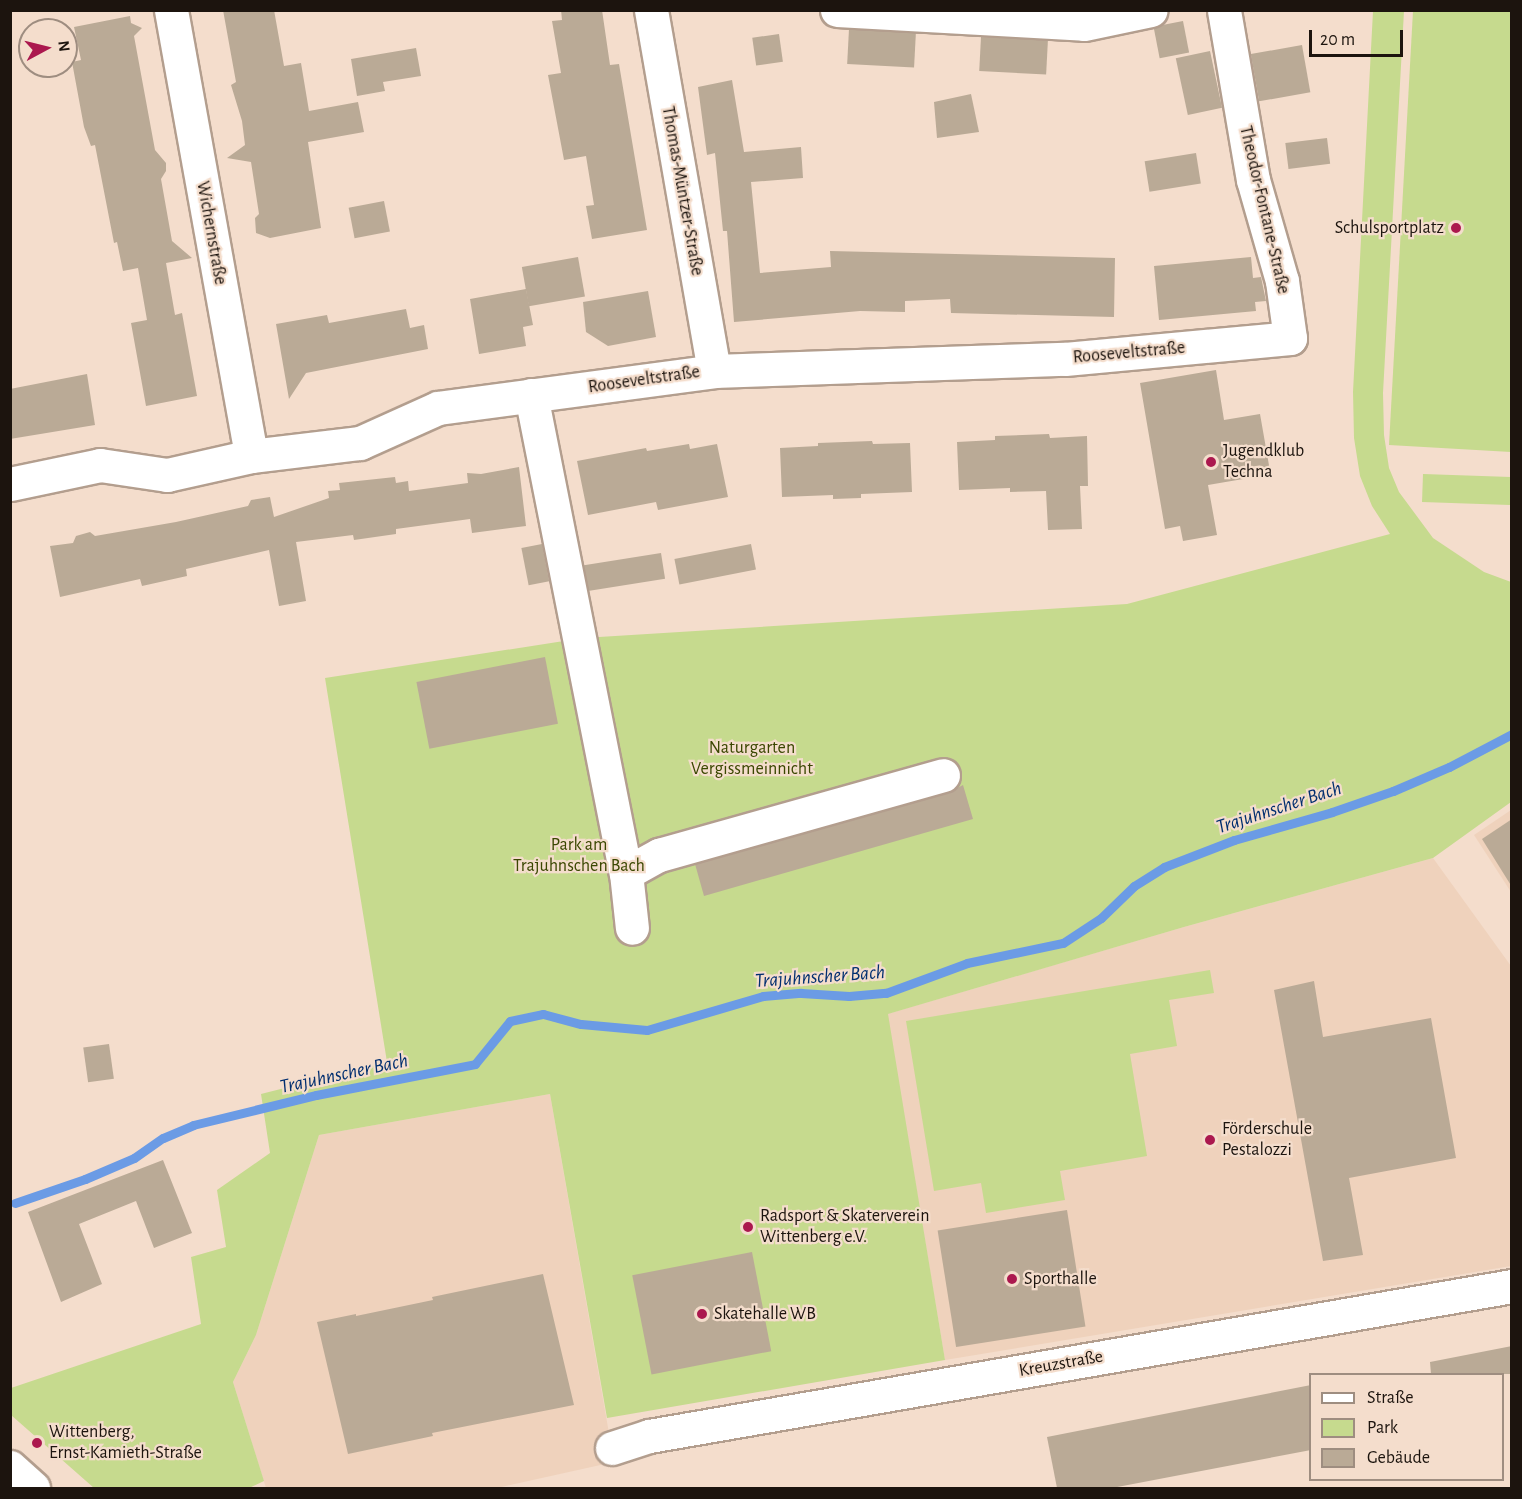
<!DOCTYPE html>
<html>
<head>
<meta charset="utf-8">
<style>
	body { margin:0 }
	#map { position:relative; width:1522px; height:1499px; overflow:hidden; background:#f4ddcc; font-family:"Alegreya Sans",sans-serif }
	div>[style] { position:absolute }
	.built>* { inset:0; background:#efd2bc }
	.green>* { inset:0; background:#c6da8e; transform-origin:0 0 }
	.stream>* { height:9px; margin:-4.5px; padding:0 4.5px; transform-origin:4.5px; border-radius:4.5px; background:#6b9be5 }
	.building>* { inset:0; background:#baaa96; transform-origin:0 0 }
	.roads { filter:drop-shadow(2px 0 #b39e8e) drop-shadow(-2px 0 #b39e8e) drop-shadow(0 2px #b39e8e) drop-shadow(0 -2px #b39e8e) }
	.minor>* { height:33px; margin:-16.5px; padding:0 16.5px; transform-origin:16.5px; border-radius:16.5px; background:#fff }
	.dots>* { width:16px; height:16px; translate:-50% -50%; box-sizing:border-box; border:3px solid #f4ddcc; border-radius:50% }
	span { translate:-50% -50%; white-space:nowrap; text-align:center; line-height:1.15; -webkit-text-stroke:4.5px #f4ddcc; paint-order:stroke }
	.street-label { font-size:18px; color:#1c140e }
	.poi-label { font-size:18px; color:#1c140e }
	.right { translate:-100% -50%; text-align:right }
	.left { translate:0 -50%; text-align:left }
	.park-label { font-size:18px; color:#3a4700 }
	.water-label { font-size:20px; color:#012e6f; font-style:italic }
	.frame { position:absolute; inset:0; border:12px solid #1c140e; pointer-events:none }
	.legend { position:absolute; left:1309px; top:1373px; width:195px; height:108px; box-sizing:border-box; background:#f4ddcc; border:2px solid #9e8d80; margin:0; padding:8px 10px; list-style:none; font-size:18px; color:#1c140e }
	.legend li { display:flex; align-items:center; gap:12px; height:30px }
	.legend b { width:30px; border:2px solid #9e8d80 }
	.north { position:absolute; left:18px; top:18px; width:60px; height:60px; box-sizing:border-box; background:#f4ddcc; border:2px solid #9e8d80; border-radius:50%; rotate:83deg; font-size:16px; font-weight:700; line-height:24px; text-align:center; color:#1c140e }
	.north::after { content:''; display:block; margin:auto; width:21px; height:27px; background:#ab184e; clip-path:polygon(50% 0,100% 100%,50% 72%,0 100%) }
	.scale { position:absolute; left:1309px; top:30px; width:94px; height:27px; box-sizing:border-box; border:3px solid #1c140e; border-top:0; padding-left:8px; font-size:18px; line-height:21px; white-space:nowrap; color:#1c140e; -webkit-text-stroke:4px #f4ddcc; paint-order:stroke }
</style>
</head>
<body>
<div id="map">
	<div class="built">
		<div style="clip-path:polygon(1511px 810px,1511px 892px,1474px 835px)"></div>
		<div style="clip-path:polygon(1433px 858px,1511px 966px,1511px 1266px,945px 1360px,887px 1014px,1184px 927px)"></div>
		<div style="clip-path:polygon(550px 1094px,614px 1462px,497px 1488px,266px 1488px,233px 1382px,256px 1335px,319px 1135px)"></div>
	</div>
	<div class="green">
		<div style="clip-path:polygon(1373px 11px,1404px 11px,1383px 393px,1384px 435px,1389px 468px,1399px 492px,1433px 538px,1484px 572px,1511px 582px,1511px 802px,1433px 858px,1184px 927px,888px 1014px,945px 1360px,607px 1418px,550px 1094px,319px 1135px,256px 1335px,233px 1382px,264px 1481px,249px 1488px,94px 1488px,11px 1415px,11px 1388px,201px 1324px,191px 1257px,226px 1247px,217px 1190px,270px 1153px,261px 1094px,387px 1062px,325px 678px,583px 638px,1127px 604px,1390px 534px,1372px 506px,1360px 476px,1354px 438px,1353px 392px)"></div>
		<div style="clip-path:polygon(1413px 11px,1511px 11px,1511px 452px,1389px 445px)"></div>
		<div style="left:1423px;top:474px;width:88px;height:28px;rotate:2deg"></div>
		<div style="clip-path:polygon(1210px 970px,1214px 993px,1169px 1000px,1177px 1046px,1130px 1054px,1147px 1156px,1060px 1171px,1065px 1200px,986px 1213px,981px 1183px,934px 1191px,906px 1021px)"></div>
	</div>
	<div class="stream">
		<div style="left:15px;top:1203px;width:74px;rotate:-18.9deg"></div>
		<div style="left:85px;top:1179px;width:53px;rotate:-23.2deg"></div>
		<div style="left:134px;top:1158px;width:35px;rotate:-35deg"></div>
		<div style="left:163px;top:1138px;width:33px;rotate:-23deg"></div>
		<div style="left:193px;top:1125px;width:127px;rotate:-13.7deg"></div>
		<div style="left:316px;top:1095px;width:162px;rotate:-11deg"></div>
		<div style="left:475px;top:1064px;width:55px;rotate:-50.9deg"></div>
		<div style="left:510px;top:1021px;width:34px;rotate:-12deg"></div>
		<div style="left:543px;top:1014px;width:39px;rotate:15deg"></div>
		<div style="left:581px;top:1024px;width:66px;rotate:5.2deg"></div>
		<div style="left:647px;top:1030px;width:121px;rotate:-16.3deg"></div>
		<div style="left:763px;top:996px;width:38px;rotate:-5deg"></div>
		<div style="left:801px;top:993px;width:48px;rotate:3.6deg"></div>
		<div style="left:849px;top:996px;width:37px;rotate:-5deg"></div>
		<div style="left:886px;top:993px;width:86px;rotate:-20.3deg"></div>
		<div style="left:967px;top:963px;width:98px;rotate:-11.8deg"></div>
		<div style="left:1063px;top:943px;width:45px;rotate:-33.3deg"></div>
		<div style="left:1101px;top:918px;width:46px;rotate:-44.1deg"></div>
		<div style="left:1134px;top:886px;width:36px;rotate:-32deg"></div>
		<div style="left:1164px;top:867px;width:75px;rotate:-21.1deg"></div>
		<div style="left:1234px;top:840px;width:102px;rotate:-15.9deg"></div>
		<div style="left:1332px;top:812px;width:65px;rotate:-19deg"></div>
		<div style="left:1393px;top:791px;width:61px;rotate:-23.2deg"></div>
		<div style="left:1449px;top:767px;width:71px;rotate:-27.6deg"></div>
	</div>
	<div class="building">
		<div style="clip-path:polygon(223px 10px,274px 10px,284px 66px,301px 63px,309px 111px,358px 102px,364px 132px,308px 142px,321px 228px,270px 238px,256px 233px,255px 218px,259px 214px,251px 162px,227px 158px,245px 145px,242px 121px,231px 85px,236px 82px)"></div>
		<div style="clip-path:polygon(561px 10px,602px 10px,610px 65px,619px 64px,647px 230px,592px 239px,586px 206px,594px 205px,586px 156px,564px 160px,548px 75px,561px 73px,552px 21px,562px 20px)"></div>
		<div style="clip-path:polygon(130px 16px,131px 23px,142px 28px,134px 36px,155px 150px,166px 163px,166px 171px,161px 179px,172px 241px,192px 258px,166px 263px,175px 315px,182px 313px,197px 396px,146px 406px,131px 323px,147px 320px,138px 268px,123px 271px,117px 242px,114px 243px,95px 145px,91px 146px,84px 127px,72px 62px,81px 60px,74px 27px)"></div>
		<div style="left:1183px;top:21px;width:32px;height:30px;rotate:79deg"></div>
		<div style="left:849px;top:29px;width:67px;height:35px;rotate:3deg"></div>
		<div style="left:779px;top:34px;width:28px;height:27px;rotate:82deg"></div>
		<div style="left:981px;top:37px;width:67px;height:34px;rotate:3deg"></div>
		<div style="left:1302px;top:45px;width:48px;height:52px;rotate:80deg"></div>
		<div style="clip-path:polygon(416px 48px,421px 76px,383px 82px,385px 91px,357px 96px,351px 59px)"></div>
		<div style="left:1210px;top:51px;width:58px;height:35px;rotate:78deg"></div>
		<div style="clip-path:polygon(732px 80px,744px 152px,801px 147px,803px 178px,751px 182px,760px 273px,831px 267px,830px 251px,1115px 258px,1114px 317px,951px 313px,950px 299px,905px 301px,905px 312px,860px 311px,734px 322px,727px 231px,723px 231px,715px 153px,707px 155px,698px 87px)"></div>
		<div style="clip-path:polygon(971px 94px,979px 132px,937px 138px,934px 102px)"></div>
		<div style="left:1327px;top:138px;width:26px;height:42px;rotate:83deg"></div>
		<div style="left:1196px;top:153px;width:31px;height:52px;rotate:81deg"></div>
		<div style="left:384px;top:201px;width:31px;height:36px;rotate:79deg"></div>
		<div style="left:578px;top:257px;width:40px;height:57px;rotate:80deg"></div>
		<div style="clip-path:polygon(1251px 257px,1253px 278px,1261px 277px,1266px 301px,1255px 302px,1256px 311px,1159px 320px,1154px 266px)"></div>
		<div style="clip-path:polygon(526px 289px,533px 325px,523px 327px,526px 346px,479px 354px,470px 299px)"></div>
		<div style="clip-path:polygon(648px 291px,656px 337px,608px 346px,586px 332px,583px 302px)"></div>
		<div style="clip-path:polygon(406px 309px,410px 328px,424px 325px,428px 349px,306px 373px,289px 399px,276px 324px,327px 315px,329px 323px)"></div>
		<div style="clip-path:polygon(1216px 370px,1224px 420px,1260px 414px,1270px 471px,1248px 475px,1249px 478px,1208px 485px,1217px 535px,1183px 541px,1180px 526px,1165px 529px,1140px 383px)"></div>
		<div style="clip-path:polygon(87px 374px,95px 425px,10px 439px,10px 389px)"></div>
		<div style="clip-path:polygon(1049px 434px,1050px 438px,1087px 436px,1088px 486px,1080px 486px,1082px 529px,1048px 530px,1046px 491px,1010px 492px,1010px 488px,959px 490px,957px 442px,995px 440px,995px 436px)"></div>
		<div style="clip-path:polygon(872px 441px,873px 444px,910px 443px,912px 492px,861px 494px,861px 498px,833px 499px,833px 495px,782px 497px,780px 448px,818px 446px,818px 443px)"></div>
		<div style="clip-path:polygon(689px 444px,690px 449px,717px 444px,728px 497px,658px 510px,656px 502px,588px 515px,577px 461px,646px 448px,647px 451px)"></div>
		<div style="clip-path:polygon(519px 467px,526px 526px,472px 533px,470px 519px,396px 529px,396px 534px,354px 540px,353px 535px,296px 542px,306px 601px,279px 606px,269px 550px,186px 569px,187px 576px,142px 586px,140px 579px,60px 597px,50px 546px,73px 543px,76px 536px,90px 532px,95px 536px,176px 522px,248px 506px,251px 500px,270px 497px,274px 517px,329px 498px,328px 491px,340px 490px,339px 483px,395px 477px,396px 483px,408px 481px,409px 491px,468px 483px,467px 473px,481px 474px)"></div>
		<div style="left:542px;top:544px;width:38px;height:21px;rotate:79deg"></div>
		<div style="left:751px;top:544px;width:26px;height:78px;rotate:79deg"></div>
		<div style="left:661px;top:553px;width:26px;height:78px;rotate:81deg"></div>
		<div style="left:545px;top:657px;width:68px;height:131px;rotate:79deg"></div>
		<div style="clip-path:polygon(963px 785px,973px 819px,704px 896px,695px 864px,948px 793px)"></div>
		<div style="clip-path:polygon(1512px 819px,1512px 887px,1482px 839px)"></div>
		<div style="clip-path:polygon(1314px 981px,1323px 1037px,1431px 1018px,1456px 1158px,1349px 1178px,1363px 1255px,1323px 1261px,1274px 990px)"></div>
		<div style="left:109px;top:1044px;width:35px;height:26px;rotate:82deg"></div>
		<div style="clip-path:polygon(163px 1160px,192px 1233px,154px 1248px,136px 1201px,79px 1224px,102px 1284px,61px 1302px,28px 1212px)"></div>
		<div style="left:1067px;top:1210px;width:118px;height:131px;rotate:81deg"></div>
		<div style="left:752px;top:1252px;width:101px;height:122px;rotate:79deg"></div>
		<div style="clip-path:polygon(543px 1274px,574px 1405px,432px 1433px,433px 1436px,348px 1454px,317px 1322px,356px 1314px,356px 1316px,433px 1300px,432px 1297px)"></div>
		<div style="clip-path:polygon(1512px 1346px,1512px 1374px,1431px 1374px,1430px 1362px)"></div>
		<div style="clip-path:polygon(1311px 1385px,1311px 1450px,1112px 1488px,1057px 1488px,1047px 1437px)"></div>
	</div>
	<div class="roads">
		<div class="minor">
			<div style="left:171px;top:10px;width:453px;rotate:79.8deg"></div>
			<div style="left:651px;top:10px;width:366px;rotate:80.1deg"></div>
			<div style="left:837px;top:10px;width:247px;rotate:3.2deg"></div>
			<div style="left:1084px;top:24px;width:68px;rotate:-11.8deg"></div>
			<div style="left:531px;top:395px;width:487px;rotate:78.8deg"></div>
			<div style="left:626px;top:873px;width:55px;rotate:83.8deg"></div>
			<div style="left:10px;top:484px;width:92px;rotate:-11.9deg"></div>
			<div style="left:100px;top:465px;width:68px;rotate:8.5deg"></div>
			<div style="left:167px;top:475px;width:86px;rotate:-12.7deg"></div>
			<div style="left:251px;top:456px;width:110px;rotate:-6.8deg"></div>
			<div style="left:360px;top:443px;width:85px;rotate:-24.2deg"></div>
			<div style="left:438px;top:408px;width:278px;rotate:-7.6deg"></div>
			<div style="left:714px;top:371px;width:351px;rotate:-2deg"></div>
			<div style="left:1065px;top:359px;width:226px;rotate:-5.3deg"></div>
			<div style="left:1290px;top:338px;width:58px;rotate:-98deg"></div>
			<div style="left:1282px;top:281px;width:105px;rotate:-106deg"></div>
			<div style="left:1253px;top:180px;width:172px;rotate:-99.7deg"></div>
			<div style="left:626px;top:873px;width:38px;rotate:-29deg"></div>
			<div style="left:659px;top:855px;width:295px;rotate:-15.7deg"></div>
			<div style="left:612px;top:1448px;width:39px;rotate:-18deg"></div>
			<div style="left:649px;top:1436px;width:876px;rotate:-9.86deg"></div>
			<div style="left:10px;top:1467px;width:31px;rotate:42deg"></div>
		</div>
	</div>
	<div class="dots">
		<div style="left:1456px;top:228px;background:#ab184e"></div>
		<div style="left:1211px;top:462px;background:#ab184e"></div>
		<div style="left:1210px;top:1140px;background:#ab184e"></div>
		<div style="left:748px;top:1227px;background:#ab184e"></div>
		<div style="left:1012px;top:1279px;background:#ab184e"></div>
		<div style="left:702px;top:1314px;background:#ab184e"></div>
		<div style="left:37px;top:1443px;background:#ab184e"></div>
	</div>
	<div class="street-label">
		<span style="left:682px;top:191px;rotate:80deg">Thomas-Müntzer-Straße</span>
		<span style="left:1264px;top:210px;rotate:77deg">Theodor-Fontane-Straße</span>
		<span style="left:211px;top:233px;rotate:80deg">Wichernstraße</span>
		<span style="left:1129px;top:353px;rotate:-5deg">Rooseveltstraße</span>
		<span style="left:644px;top:380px;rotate:-8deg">Rooseveltstraße</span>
		<span style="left:1061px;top:1364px;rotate:-10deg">Kreuzstraße</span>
	</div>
	<div class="poi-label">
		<span class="right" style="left:1444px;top:228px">Schulsportplatz</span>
		<span class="left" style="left:1223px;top:462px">Jugendklub<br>Techna</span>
		<span class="left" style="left:1222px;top:1140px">Förderschule<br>Pestalozzi</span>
		<span class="left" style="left:760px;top:1227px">Radsport &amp; Skaterverein<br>Wittenberg e.V.</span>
		<span class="left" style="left:1024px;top:1279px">Sporthalle</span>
		<span class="left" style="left:714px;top:1314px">Skatehalle WB</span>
		<span class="left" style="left:49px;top:1443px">Wittenberg,<br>Ernst-Kamieth-Straße</span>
	</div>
	<div class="park-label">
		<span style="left:752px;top:759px">Naturgarten<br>Vergissmeinnicht</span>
		<span style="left:579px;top:856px">Park am<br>Trajuhnschen Bach</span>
	</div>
	<div class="water-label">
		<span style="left:1279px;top:808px;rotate:-18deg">Trajuhnscher Bach</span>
		<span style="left:820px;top:977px;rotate:-4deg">Trajuhnscher Bach</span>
		<span style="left:344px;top:1074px;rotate:-12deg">Trajuhnscher Bach</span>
	</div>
	<div class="frame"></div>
	<ul class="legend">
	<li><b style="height:8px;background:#fff"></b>Straße</li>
	<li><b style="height:16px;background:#c6da8e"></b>Park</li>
	<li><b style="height:16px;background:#baaa96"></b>Gebäude</li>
	</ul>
	<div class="north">N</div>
	<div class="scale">20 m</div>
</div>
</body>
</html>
